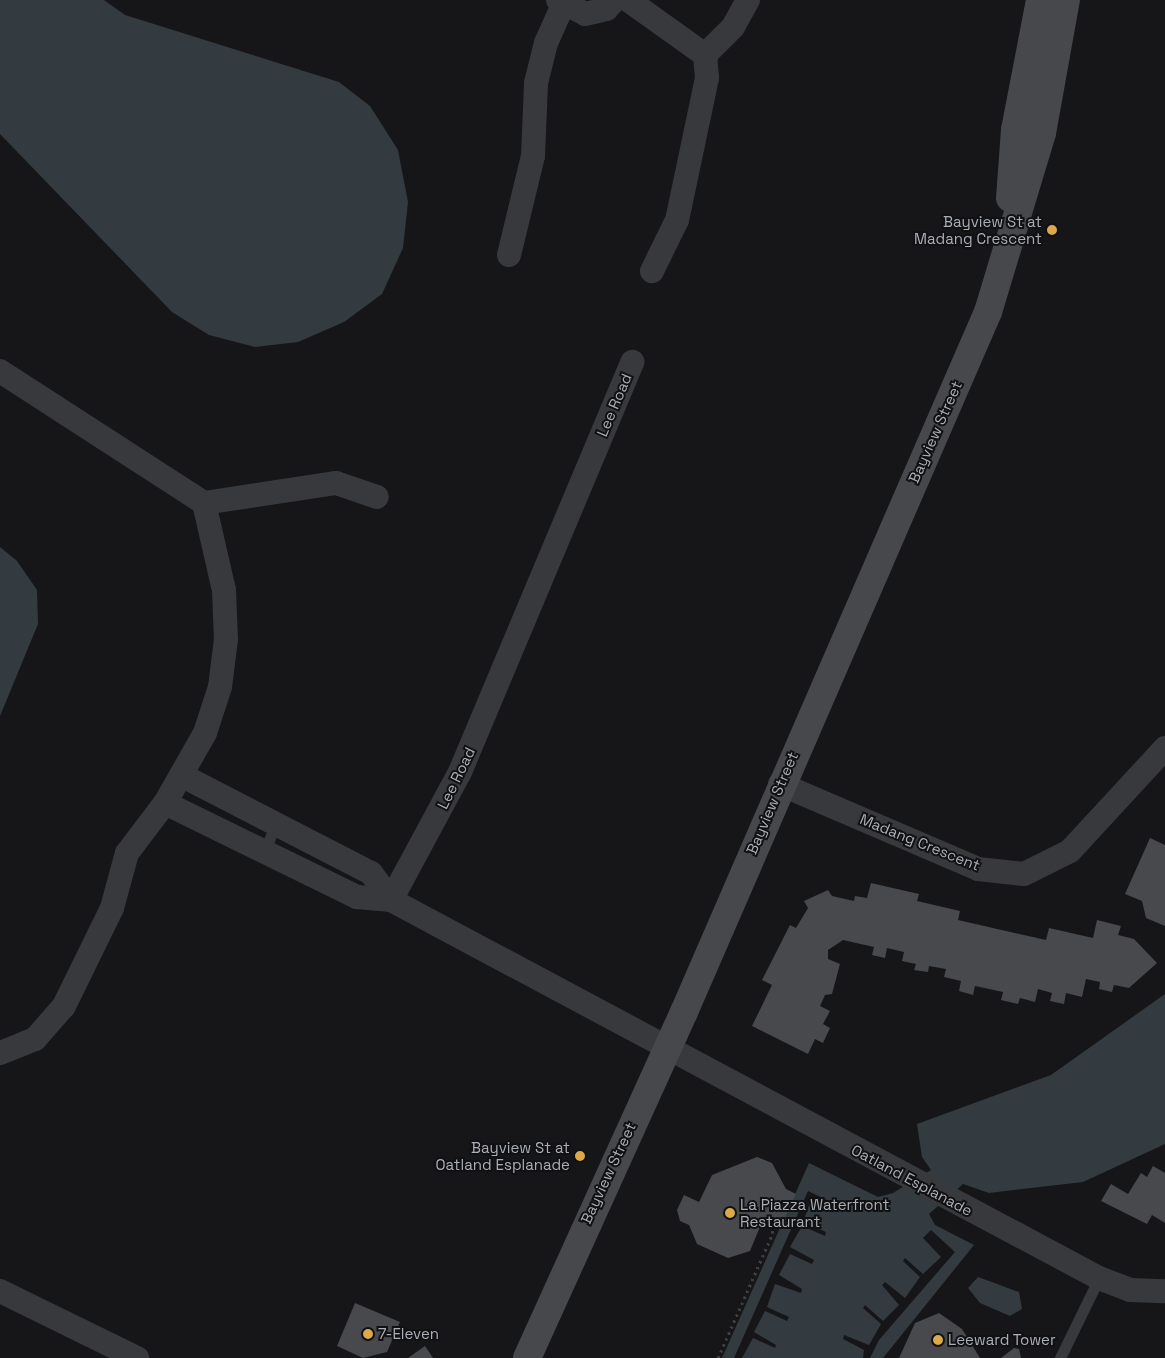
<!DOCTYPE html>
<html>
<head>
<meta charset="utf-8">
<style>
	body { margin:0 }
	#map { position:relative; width:1165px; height:1358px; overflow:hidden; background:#161618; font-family:"Space Grotesk",sans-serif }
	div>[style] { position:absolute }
	.water>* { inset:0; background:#333b41 }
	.pier>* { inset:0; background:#161618 }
	.building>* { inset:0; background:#48494d }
	.path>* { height:3px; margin-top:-1.5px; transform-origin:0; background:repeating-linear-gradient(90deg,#3e3f43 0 2.5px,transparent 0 6.5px) }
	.lane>* { height:11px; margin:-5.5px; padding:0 5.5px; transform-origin:5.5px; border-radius:5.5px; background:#38393c }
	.street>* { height:24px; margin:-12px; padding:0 12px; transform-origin:12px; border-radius:12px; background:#38393c }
	.secondary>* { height:28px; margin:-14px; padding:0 14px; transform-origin:14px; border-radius:14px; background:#46484c }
	.dots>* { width:14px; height:14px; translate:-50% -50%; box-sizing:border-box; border:2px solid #111113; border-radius:50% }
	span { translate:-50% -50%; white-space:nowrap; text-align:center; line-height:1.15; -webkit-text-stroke:4px #111113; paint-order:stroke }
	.poi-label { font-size:15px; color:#aaaeb6 }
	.right { translate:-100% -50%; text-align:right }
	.left { translate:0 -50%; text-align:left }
	.street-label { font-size:15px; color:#aaaeb6 }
</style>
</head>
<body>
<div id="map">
	<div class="water">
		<div style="clip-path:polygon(0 0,104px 0,125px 15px,339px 82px,370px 106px,398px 150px,408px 202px,403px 248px,382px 294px,344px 322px,298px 342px,255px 347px,209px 335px,172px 312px,0 134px)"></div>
		<div style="clip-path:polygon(0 547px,17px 561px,37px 590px,38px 624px,0 716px)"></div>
		<div style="clip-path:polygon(1165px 994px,1165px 1144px,1083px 1182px,989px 1193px,963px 1184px,929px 1214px,935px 1225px,974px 1245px,883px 1358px,722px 1358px,809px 1163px,878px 1197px,893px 1193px,931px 1170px,922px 1157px,917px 1124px,1051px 1075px)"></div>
		<div style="clip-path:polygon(978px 1277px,1019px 1292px,1022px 1309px,1010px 1316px,980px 1303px,968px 1288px)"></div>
	</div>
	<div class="pier">
		<div style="clip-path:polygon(808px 1191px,838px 1205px,837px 1208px,811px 1200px,803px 1222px,826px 1232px,825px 1236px,802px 1226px,790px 1247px,814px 1260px,812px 1264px,790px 1254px,779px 1275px,802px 1289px,801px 1293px,775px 1284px,767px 1307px,789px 1317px,787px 1321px,765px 1311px,754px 1332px,776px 1345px,775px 1348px,753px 1338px,742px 1358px,734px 1358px)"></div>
		<div style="clip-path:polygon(931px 1230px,955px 1252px,879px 1340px,870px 1358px,863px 1358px,864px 1350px,843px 1339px,844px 1335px,869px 1345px,881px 1324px,863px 1308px,865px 1305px,883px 1321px,899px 1305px,882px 1285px,885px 1282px,905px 1298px,920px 1277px,903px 1261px,905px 1258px,923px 1274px,941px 1257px,923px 1238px)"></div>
	</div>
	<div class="building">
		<div style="clip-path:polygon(1150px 838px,1165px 845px,1165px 926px,1146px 918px,1142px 901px,1125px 894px)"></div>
		<div style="clip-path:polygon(871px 883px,919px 894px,917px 901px,960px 911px,958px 920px,1046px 940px,1049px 928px,1093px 938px,1097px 920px,1121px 926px,1118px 935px,1134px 939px,1157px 963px,1129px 988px,1114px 985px,1112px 992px,1099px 989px,1100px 982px,1086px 979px,1082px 997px,1066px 993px,1064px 1004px,1050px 1001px,1052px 993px,1038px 989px,1035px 1002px,1020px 998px,1018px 1004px,1001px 1000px,1003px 992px,975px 986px,973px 995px,959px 991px,961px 981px,944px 977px,946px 969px,929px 966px,928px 972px,914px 970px,916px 964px,902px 961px,904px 952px,887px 948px,885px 958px,872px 955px,874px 947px,843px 940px,828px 950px,828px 959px,840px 964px,832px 994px,825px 995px,820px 1006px,830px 1011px,823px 1024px,830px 1028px,823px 1043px,815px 1039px,808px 1054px,752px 1026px,772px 985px,762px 980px,790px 925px,796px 928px,808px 908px,804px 901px,828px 890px,832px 896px,854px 901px,855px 896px,867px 898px)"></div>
		<div style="clip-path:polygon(757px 1157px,772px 1163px,786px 1189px,796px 1194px,783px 1222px,773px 1218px,762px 1222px,750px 1251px,728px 1258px,697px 1244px,689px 1225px,680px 1221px,677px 1210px,684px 1195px,699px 1202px,712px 1175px)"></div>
		<div style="clip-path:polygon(1153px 1166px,1165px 1173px,1165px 1223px,1152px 1215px,1147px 1224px,1101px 1201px,1111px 1184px,1128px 1194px,1141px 1173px,1147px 1177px)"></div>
		<div style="clip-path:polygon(355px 1303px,400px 1322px,387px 1352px,363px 1358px,337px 1346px)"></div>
		<div style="clip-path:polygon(939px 1313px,962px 1329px,980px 1358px,899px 1358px,915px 1323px)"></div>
		<div style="clip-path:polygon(425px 1346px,433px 1358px,408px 1358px)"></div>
		<div style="clip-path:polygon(1014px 1348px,1019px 1349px,1021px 1358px,1001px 1358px)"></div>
	</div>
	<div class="path">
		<div style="left:718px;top:1358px;width:137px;rotate:-66.3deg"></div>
		<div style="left:773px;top:1233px;width:14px;rotate:-115deg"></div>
	</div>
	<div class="lane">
		<div style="left:264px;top:852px;width:28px;rotate:-67deg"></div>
		<div style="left:1060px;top:1358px;width:89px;rotate:-64deg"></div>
	</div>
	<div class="street">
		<div style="left:558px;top:0;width:30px;rotate:27deg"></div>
		<div style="left:585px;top:14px;width:22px;rotate:-13deg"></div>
		<div style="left:606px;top:9px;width:13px;rotate:-45deg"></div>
		<div style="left:628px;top:0;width:95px;rotate:35.5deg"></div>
		<div style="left:705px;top:55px;width:23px;rotate:85deg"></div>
		<div style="left:707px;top:78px;width:145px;rotate:101.9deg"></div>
		<div style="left:677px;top:220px;width:57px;rotate:116.1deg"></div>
		<div style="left:705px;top:55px;width:40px;rotate:-45deg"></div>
		<div style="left:733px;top:27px;width:31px;rotate:-61deg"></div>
		<div style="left:509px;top:255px;width:102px;rotate:-76.4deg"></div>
		<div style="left:533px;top:156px;width:73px;rotate:-87.6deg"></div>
		<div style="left:536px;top:83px;width:41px;rotate:-76deg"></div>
		<div style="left:546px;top:43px;width:42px;rotate:-65.9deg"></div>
		<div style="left:0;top:371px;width:243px;rotate:32.9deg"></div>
		<div style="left:204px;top:503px;width:89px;rotate:77.1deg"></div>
		<div style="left:224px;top:590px;width:49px;rotate:87.7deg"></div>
		<div style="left:226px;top:639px;width:48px;rotate:97.1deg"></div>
		<div style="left:220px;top:687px;width:48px;rotate:108.1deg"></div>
		<div style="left:205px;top:733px;width:81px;rotate:119.7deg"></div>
		<div style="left:165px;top:803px;width:63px;rotate:127.2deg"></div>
		<div style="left:127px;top:853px;width:57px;rotate:105.3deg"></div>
		<div style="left:112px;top:908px;width:109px;rotate:116.1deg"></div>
		<div style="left:64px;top:1006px;width:44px;rotate:131.3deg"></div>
		<div style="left:35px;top:1039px;width:38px;rotate:158deg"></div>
		<div style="left:204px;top:503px;width:134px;rotate:-8.6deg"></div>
		<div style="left:336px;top:483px;width:43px;rotate:18.9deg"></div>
		<div style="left:181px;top:775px;width:214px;rotate:27.3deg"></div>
		<div style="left:371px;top:873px;width:34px;rotate:53deg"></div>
		<div style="left:780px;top:784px;width:215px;rotate:23.2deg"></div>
		<div style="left:978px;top:869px;width:46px;rotate:6.2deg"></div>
		<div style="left:1024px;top:874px;width:51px;rotate:-26.6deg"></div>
		<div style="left:1070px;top:851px;width:140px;rotate:-47.3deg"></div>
		<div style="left:165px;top:803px;width:214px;rotate:26.1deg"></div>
		<div style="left:357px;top:897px;width:34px;rotate:5deg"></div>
		<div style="left:391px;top:900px;width:803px;rotate:28.1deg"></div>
		<div style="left:1099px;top:1278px;width:33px;rotate:21deg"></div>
		<div style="left:1130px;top:1290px;width:35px;rotate:2deg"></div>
		<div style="left:391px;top:900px;width:145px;rotate:-61.7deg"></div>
		<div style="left:460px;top:772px;width:445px;rotate:-67.2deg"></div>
		<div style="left:0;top:1291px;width:153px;rotate:26.1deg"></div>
	</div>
	<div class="secondary">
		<div style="left:1010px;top:198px;width:68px;rotate:-85.8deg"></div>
		<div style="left:1015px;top:130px;width:132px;rotate:-79.1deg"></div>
		<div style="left:527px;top:1358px;width:380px;rotate:-65.6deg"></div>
		<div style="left:684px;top:1012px;width:763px;rotate:-66.53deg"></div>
		<div style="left:988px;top:312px;width:187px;rotate:-73.2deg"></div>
		<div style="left:1042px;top:133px;width:135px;rotate:-79.8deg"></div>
	</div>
	<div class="dots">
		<div style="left:1052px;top:230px;background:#dca94a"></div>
		<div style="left:580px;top:1156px;background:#dca94a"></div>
		<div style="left:730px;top:1213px;background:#dca94a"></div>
		<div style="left:368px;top:1334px;background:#dca94a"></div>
		<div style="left:938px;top:1340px;background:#dca94a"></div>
	</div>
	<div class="poi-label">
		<span class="right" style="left:1042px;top:230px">Bayview St at<br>Madang Crescent</span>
		<span class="right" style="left:570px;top:1156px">Bayview St at<br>Oatland Esplanade</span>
		<span class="left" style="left:740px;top:1213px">La Piazza Waterfront<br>Restaurant</span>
		<span class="left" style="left:378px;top:1334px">7-Eleven</span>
		<span class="left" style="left:948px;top:1340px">Leeward Tower</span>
	</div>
	<div class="street-label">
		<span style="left:614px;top:405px;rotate:-67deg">Lee Road</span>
		<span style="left:935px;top:432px;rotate:-66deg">Bayview Street</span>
		<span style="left:456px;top:778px;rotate:-64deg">Lee Road</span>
		<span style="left:772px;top:803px;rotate:-67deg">Bayview Street</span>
		<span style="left:920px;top:842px;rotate:22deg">Madang Crescent</span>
		<span style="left:608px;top:1173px;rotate:-65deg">Bayview Street</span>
		<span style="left:912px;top:1180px;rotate:28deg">Oatland Esplanade</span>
	</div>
</div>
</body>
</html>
